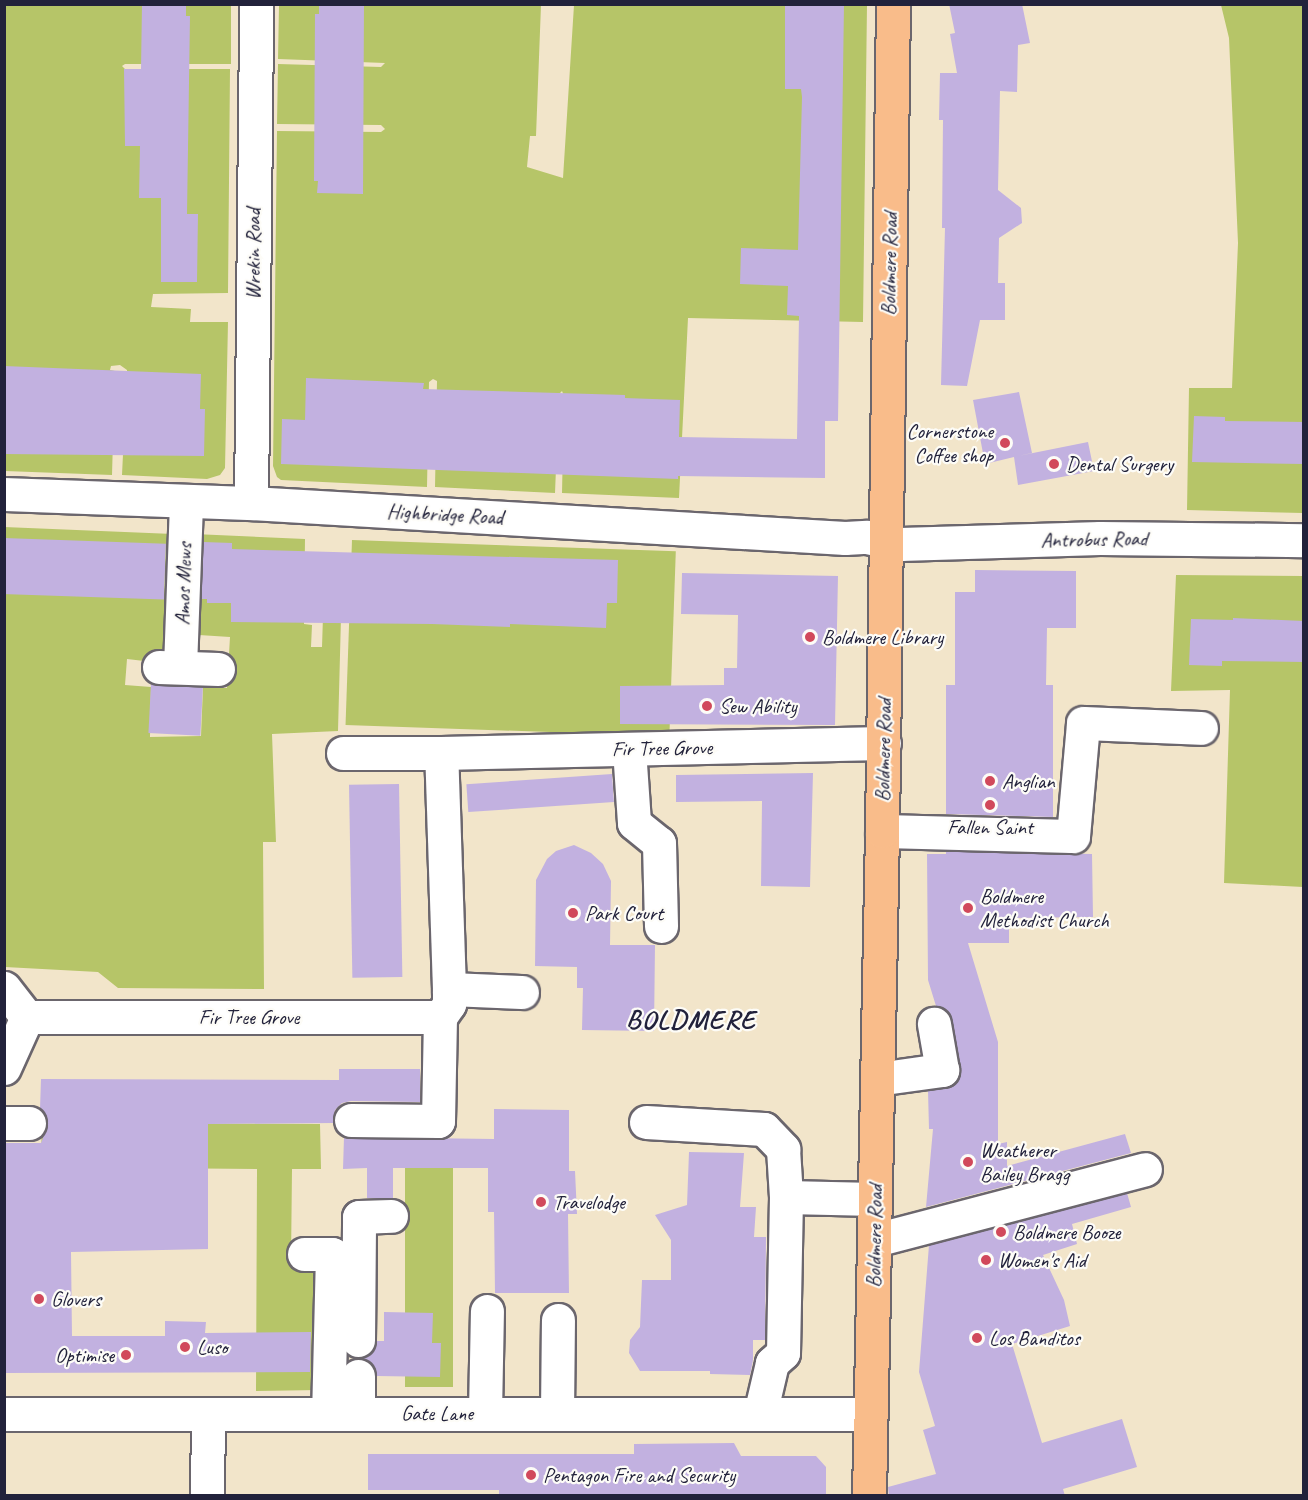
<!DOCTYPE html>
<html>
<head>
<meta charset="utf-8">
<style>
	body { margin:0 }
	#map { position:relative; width:1308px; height:1500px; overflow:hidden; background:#f2e5ca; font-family:Caveat,sans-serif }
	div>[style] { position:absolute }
	.green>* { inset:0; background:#b6c568; transform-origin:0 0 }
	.building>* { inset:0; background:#c2b1e0; transform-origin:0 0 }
	.roads { filter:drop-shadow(2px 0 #6b666d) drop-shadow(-2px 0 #6b666d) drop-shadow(0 2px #6b666d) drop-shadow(0 -2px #6b666d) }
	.minor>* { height:33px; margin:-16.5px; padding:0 16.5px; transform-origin:16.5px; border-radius:16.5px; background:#fff }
	.major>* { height:33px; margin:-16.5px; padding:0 16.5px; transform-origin:16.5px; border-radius:16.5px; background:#f9bc8a }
	.dots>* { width:16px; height:16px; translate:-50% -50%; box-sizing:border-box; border:3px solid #fdfcf7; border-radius:50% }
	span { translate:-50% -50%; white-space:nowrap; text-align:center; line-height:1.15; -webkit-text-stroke:4.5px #fdfcf7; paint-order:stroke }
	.street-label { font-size:21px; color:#22223b }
	.poi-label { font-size:21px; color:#22223b }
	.right { translate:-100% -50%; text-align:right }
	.left { translate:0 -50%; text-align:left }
	.district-label { font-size:27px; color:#22223b; font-weight:700; letter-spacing:1.5px }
	.frame { position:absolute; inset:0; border:6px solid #22223b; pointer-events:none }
</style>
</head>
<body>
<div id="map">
	<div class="green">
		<div style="clip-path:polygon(5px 5px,231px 5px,231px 64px,125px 64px,122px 66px,125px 69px,230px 69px,228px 293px,153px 294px,151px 307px,191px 309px,190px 322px,228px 322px,225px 468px,220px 475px,207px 479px,122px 475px,127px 370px,120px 365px,111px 366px,110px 370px,115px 371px,112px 475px,5px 471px)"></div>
		<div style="clip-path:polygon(279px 5px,541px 5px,536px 136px,530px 136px,527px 167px,563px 178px,574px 5px,867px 5px,863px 322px,688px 318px,679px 498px,562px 493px,564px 396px,562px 391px,559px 394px,555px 493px,435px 487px,437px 381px,433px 379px,429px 382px,427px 487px,281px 480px,277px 477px,273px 466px,277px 131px,381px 132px,385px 129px,381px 125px,277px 124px,278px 64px,381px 67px,385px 63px,278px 59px)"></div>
		<div style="clip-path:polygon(1221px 5px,1303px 5px,1303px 513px,1187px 510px,1189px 388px,1232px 388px,1238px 243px,1229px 38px)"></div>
		<div style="clip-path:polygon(4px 527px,173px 534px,170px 651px,153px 662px,127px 659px,125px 685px,151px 687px,150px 737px,201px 736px,203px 687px,227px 688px,230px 637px,199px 635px,189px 620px,194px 534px,305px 539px,304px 624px,312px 625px,311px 647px,322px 647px,323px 616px,341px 617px,338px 731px,272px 734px,276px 842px,263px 842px,264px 989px,118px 988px,98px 972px,5px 967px)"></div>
		<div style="left:352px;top:540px;width:324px;height:185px;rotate:2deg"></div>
		<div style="clip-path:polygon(1176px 575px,1303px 576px,1303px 887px,1224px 883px,1230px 690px,1171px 691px)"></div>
		<div style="clip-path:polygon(41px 1123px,320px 1124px,321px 1169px,292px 1169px,291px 1261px,322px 1262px,319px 1390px,256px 1391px,257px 1169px,147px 1168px,42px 1163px)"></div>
		<div style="left:405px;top:1168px;width:48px;height:219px"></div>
	</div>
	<div class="building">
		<div style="clip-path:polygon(142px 4px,186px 4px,186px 16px,190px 16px,187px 214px,198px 214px,197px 282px,161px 282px,161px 198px,139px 198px,140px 146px,125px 146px,124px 69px,141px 69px)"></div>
		<div style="clip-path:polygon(319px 4px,364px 4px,363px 194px,317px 193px,318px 181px,314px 181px,315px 14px,319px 14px)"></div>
		<div style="clip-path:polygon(785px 4px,844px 4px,838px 421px,825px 421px,825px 478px,678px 476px,678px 479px,281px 464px,282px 419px,305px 420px,306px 378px,424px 383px,423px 389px,625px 395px,625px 398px,680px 400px,679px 437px,797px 439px,799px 316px,787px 315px,788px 286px,740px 284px,741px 248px,798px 250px,802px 97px,801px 89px,785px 89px)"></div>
		<div style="clip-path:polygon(949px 4px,1022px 4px,1030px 43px,1018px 45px,1017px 92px,1000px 91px,998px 190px,1021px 208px,1022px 223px,999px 238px,998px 283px,1005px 283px,1005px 320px,980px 320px,967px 386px,941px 385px,945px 228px,942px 228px,943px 120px,939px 120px,940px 73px,957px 73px,950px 34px,955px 33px)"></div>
		<div style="clip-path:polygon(4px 366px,201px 374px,200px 409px,205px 409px,204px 456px,4px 454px)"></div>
		<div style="clip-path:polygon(1019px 392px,1032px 453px,1018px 456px,1088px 442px,1094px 471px,1018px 485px,1014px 457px,985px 464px,973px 400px)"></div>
		<div style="clip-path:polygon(1194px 416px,1225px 417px,1225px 421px,1304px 422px,1304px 464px,1192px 462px)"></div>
		<div style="left:4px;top:538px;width:162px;height:56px;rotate:2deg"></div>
		<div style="clip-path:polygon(203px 542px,232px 543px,232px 549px,618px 560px,617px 603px,607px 603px,606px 628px,510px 624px,510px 627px,432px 624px,231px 622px,231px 603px,207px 603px,207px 599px,201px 599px)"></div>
		<div style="clip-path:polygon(975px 570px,1076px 571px,1076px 628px,1047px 628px,1046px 685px,1053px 685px,1053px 817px,946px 814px,946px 685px,955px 685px,955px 592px,975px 592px)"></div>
		<div style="clip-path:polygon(682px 573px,838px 576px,835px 725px,620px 724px,620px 686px,724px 685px,724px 668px,737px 668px,738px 615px,681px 614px)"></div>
		<div style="clip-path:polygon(1233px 618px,1304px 621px,1304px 662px,1222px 661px,1222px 666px,1189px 665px,1191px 619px,1233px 620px)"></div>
		<div style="left:151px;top:684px;width:52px;height:49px;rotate:3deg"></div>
		<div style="clip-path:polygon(813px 773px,810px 887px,761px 886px,762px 801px,676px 802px,676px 775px)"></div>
		<div style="left:612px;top:774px;width:28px;height:146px;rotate:86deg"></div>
		<div style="left:399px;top:784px;width:193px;height:50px;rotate:89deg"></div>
		<div style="clip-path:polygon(574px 845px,591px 853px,603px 864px,611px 881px,610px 945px,655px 945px,654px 1031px,582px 1030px,583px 988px,577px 988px,577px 967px,535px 966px,536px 880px,547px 859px,556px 851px)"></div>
		<div style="clip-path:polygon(946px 851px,1092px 854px,1093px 917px,1009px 918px,1009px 943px,968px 943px,998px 1042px,998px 1144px,1007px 1142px,1007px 1166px,1125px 1134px,1131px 1153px,926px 1207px,933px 1129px,929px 1129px,928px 1091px,953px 1085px,959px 1077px,960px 1067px,952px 1020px,948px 1012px,936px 1006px,928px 980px,927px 854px,946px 854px)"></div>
		<div style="clip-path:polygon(339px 1069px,420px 1069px,420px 1102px,351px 1101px,342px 1103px,335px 1110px,333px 1123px,208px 1124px,208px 1249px,71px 1252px,72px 1336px,165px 1336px,165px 1321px,206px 1322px,205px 1333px,311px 1332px,310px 1372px,4px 1373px,4px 1143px,41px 1143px,48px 1124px,45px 1114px,40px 1109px,41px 1079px,339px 1080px)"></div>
		<div style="clip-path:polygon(494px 1109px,569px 1110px,569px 1171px,575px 1171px,577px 1214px,568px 1214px,569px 1293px,495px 1293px,494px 1212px,488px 1212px,488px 1168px,393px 1168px,393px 1198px,367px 1198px,367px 1168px,343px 1169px,344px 1137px,494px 1139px)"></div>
		<div style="clip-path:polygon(689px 1152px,744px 1153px,740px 1207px,756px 1207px,754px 1237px,766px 1237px,765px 1340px,753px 1340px,753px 1360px,750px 1375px,710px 1374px,710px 1371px,640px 1371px,629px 1353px,630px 1340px,640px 1327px,642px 1280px,671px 1280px,671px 1240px,655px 1215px,687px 1205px)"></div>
		<div style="clip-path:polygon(1127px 1193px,1131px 1207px,1072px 1224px,1077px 1244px,1043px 1255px,1064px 1300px,1070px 1326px,1012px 1344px,1042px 1443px,1122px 1419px,1137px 1467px,1063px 1489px,1065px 1496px,889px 1496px,888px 1487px,936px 1474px,923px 1430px,935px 1426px,919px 1372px,929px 1245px)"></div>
		<div style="clip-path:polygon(384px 1312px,433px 1313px,432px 1343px,441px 1343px,440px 1377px,377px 1376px,374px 1366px,361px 1358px,374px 1350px,377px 1341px,384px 1341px)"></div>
		<div style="clip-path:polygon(734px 1443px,741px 1456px,816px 1456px,826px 1467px,826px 1496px,499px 1496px,499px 1490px,368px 1490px,368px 1454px,634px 1454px,634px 1444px)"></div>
	</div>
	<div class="roads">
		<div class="minor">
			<div style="left:4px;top:494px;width:247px;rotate:2.1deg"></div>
			<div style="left:251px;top:503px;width:595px;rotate:3.37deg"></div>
			<div style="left:845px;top:538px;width:22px;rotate:-3deg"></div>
			<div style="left:867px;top:537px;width:34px;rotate:12deg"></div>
			<div style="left:900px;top:544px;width:200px;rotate:-1.7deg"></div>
			<div style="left:1100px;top:538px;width:204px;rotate:0.6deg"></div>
			<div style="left:251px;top:503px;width:499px;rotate:-89.4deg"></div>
			<div style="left:159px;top:667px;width:59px;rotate:1.9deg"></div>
			<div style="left:180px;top:667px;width:166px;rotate:-87.9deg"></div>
			<div style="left:629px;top:749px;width:74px;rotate:86.1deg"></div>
			<div style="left:634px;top:823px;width:32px;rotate:39deg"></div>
			<div style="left:659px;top:843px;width:83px;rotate:88.6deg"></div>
			<div style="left:343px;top:753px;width:98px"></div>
			<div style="left:441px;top:753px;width:443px;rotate:-1.3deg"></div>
			<div style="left:882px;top:831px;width:191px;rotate:1.5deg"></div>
			<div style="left:1073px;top:836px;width:113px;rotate:-84.9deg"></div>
			<div style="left:1083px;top:723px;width:118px;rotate:2.4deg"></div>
			<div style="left:4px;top:988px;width:37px;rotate:52deg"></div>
			<div style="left:27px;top:1017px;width:56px;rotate:114.3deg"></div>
			<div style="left:449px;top:989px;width:73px;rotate:2.4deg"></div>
			<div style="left:27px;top:1017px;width:413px"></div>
			<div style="left:440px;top:1017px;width:16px;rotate:-55deg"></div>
			<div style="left:449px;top:1004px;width:15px;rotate:-90deg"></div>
			<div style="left:449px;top:989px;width:236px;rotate:-91.9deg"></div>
			<div style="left:877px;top:1079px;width:66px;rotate:-7.9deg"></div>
			<div style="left:942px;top:1070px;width:47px;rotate:-99.9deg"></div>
			<div style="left:351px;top:1120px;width:87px;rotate:0.7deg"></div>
			<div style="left:438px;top:1121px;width:104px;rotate:-88.9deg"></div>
			<div style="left:646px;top:1122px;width:118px;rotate:3.4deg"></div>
			<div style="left:764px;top:1129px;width:28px;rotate:46deg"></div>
			<div style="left:783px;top:1149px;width:48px;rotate:86.4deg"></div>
			<div style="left:786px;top:1197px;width:156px;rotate:91.1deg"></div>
			<div style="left:783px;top:1353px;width:15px;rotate:138deg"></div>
			<div style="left:772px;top:1363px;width:52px;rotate:103.2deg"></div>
			<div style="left:4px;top:1123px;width:25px"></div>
			<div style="left:786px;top:1197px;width:89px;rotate:1.3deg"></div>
			<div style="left:875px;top:1240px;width:279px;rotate:-14.7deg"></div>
			<div style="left:304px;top:1254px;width:28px"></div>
			<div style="left:332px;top:1254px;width:160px;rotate:91.4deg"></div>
			<div style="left:358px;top:1340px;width:123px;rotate:-89.5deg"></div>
			<div style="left:359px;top:1217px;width:32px;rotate:-2deg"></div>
			<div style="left:358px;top:1376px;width:37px;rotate:90deg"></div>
			<div style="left:485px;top:1413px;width:102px;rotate:-88.9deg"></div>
			<div style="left:557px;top:1413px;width:93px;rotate:-89.4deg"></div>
			<div style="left:4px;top:1414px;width:865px"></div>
			<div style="left:207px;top:1496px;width:82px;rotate:-89.3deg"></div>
		</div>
		<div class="major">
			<div style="left:869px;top:1496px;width:665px;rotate:-88.88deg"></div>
			<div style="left:882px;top:831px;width:827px;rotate:-89.24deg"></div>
		</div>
	</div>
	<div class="dots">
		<div style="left:1005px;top:443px;background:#d1495b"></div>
		<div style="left:1054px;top:464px;background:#d1495b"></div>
		<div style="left:810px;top:637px;background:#d1495b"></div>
		<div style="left:707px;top:706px;background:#d1495b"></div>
		<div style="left:990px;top:781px;background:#d1495b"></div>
		<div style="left:990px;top:805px;background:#d1495b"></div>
		<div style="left:968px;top:908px;background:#d1495b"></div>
		<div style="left:573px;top:913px;background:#d1495b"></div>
		<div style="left:968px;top:1162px;background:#d1495b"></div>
		<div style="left:541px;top:1202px;background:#d1495b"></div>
		<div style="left:1001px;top:1232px;background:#d1495b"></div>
		<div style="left:986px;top:1260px;background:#d1495b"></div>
		<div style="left:39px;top:1299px;background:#d1495b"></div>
		<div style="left:977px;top:1338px;background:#d1495b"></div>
		<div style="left:185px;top:1347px;background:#d1495b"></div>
		<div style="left:126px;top:1355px;background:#d1495b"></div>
		<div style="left:531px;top:1475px;background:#d1495b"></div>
	</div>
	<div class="street-label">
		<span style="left:253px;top:254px;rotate:-90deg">Wrekin Road</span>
		<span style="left:889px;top:264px;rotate:-89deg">Boldmere Road</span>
		<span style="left:445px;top:514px;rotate:3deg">Highbridge Road</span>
		<span style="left:1094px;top:539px;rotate:-1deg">Antrobus Road</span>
		<span style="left:183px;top:584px;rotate:-88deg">Amos Mews</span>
		<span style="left:662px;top:748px;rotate:-1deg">Fir Tree Grove</span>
		<span style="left:883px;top:750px;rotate:-89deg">Boldmere Road</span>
		<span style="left:249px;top:1017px">Fir Tree Grove</span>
		<span style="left:874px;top:1236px;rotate:-89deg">Boldmere Road</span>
		<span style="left:437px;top:1413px">Gate Lane</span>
	</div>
	<div class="poi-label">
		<span class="right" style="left:993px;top:443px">Cornerstone<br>Coffee shop</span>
		<span class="left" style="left:1066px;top:464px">Dental Surgery</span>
		<span class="left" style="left:822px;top:637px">Boldmere Library</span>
		<span class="left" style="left:719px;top:706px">Sew Ability</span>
		<span class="left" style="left:1002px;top:781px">Anglian</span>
		<span style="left:990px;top:827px">Fallen Saint</span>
		<span class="left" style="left:980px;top:908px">Boldmere<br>Methodist Church</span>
		<span class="left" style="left:585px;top:913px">Park Court</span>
		<span class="left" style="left:980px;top:1162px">Weatherer<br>Bailey Bragg</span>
		<span class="left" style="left:553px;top:1202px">Travelodge</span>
		<span class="left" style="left:1013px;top:1232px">Boldmere Booze</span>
		<span class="left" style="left:998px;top:1260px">Women's Aid</span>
		<span class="left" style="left:51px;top:1299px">Glovers</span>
		<span class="left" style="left:989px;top:1338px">Los Banditos</span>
		<span class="left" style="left:197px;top:1347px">Luso</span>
		<span class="right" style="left:114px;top:1355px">Optimise</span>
		<span class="left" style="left:543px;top:1475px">Pentagon Fire and Security</span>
	</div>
	<div class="district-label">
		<span style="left:691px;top:1020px">BOLDMERE</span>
	</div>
	<div class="frame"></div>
</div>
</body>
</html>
